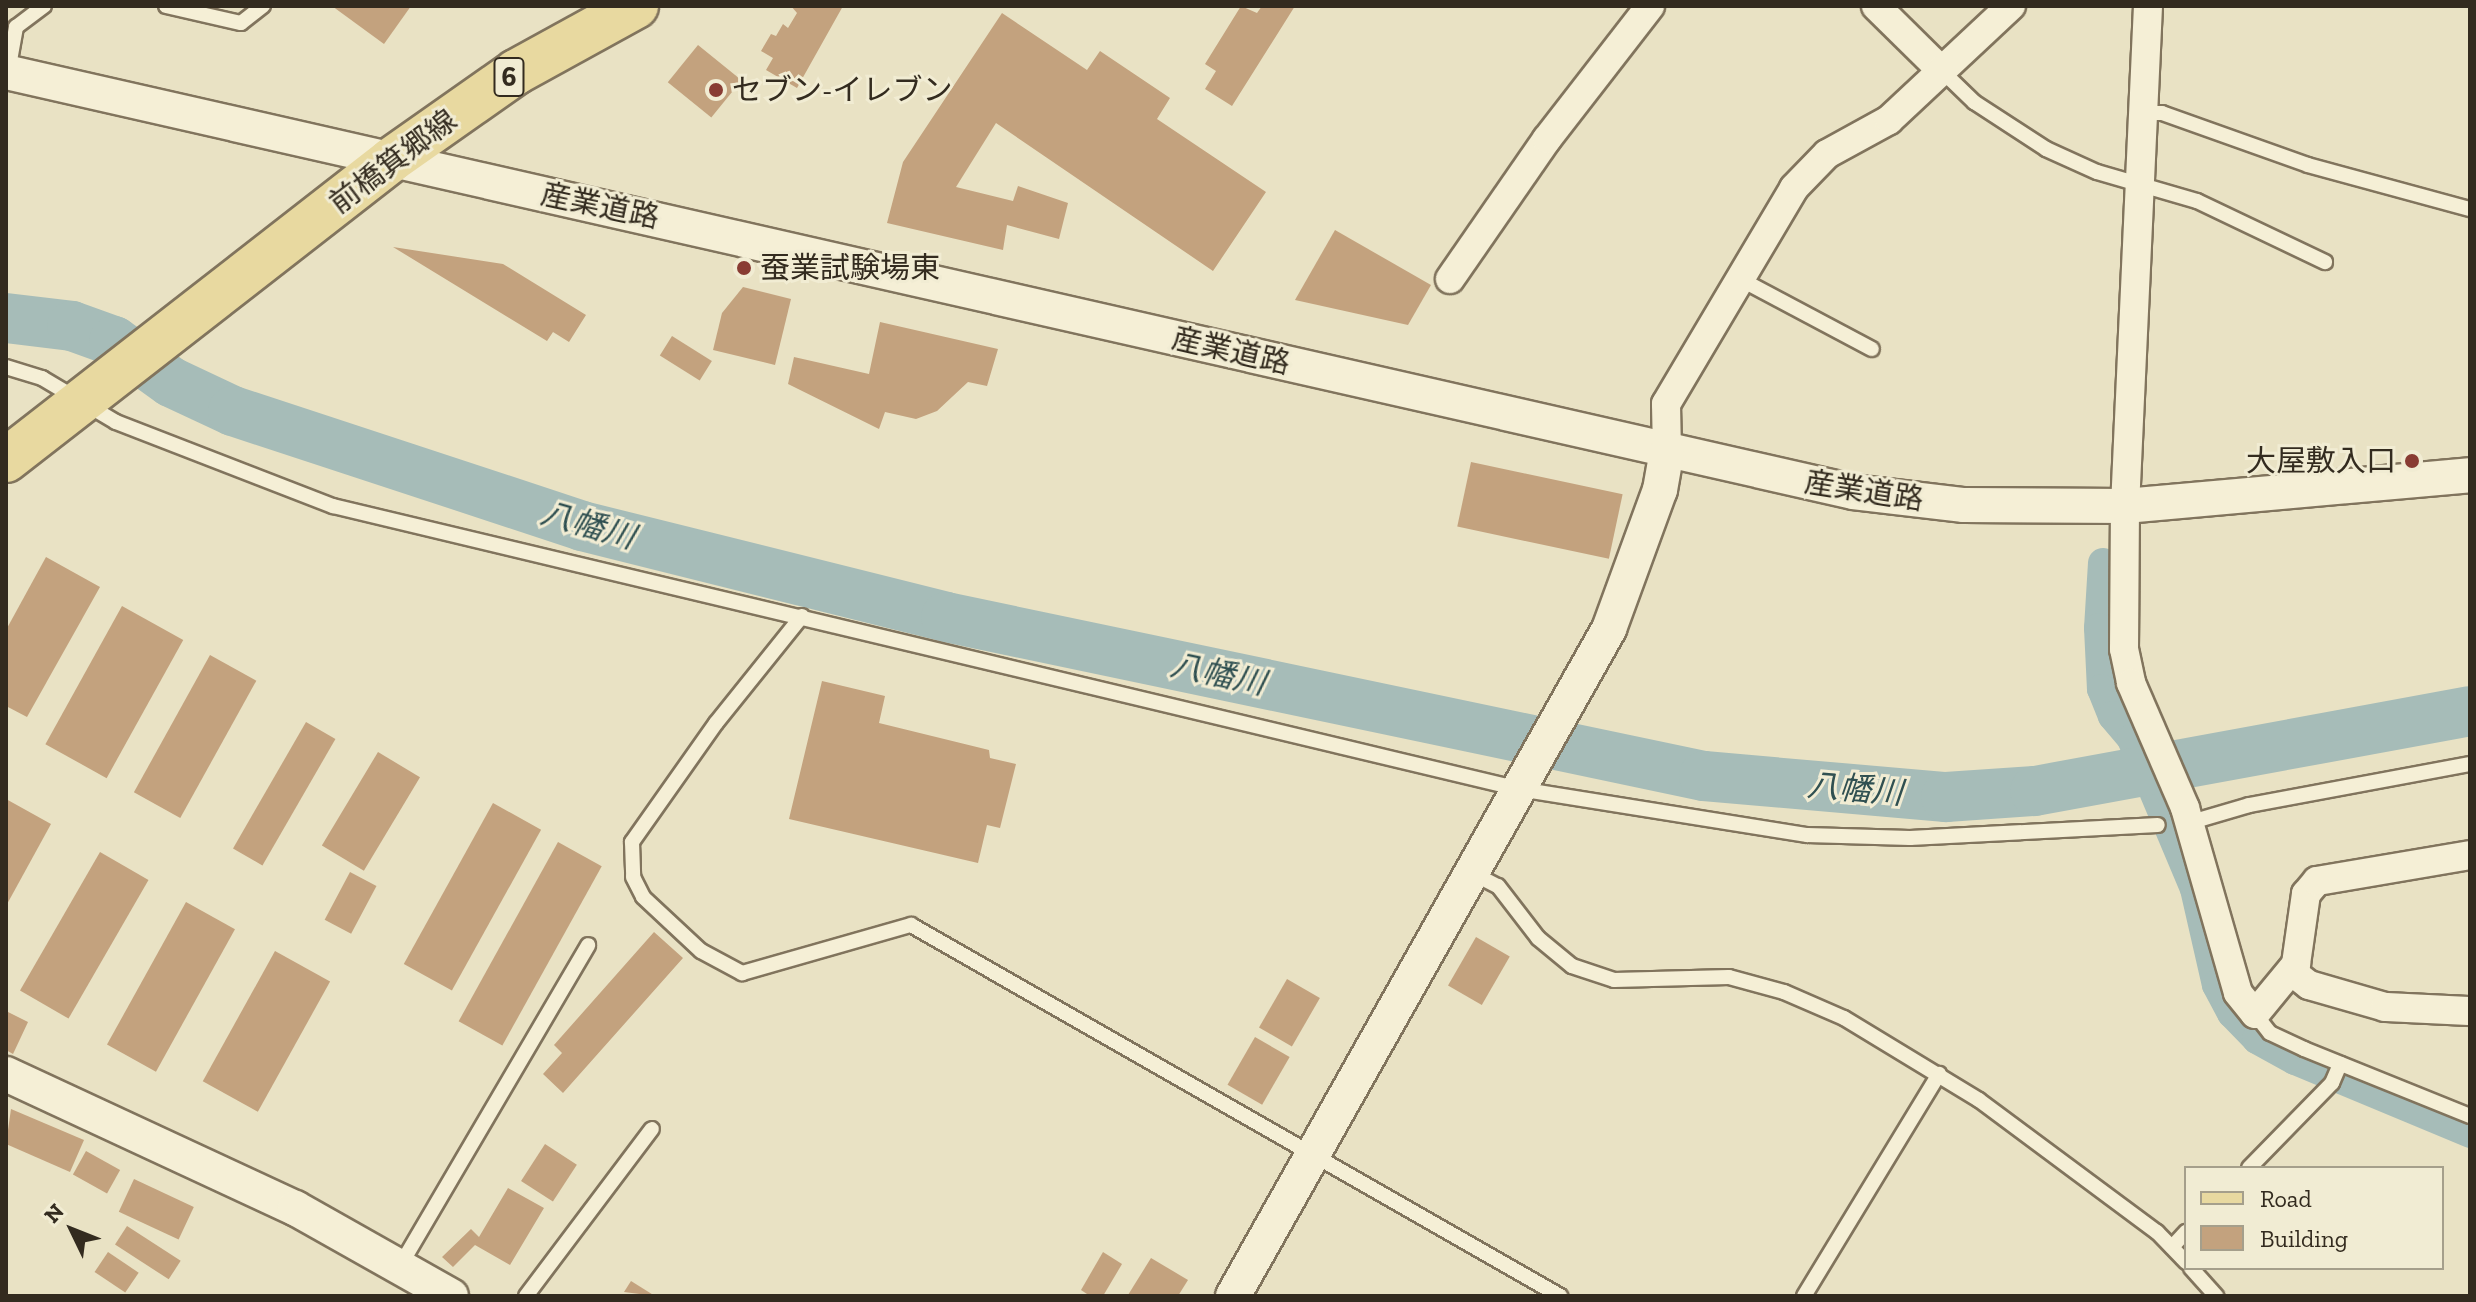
<!DOCTYPE html>
<html>
<head>
<meta charset="utf-8">
<style>
	body { margin:0 }
	#map { position:relative; width:2476px; height:1302px; overflow:hidden; background:#e9e2c4; font-family:"Zilla Slab","Noto Sans JP",serif }
	div>[style] { position:absolute }
	.canal>* { height:30px; margin:-15px; padding:0 15px; transform-origin:15px; border-radius:15px; background:#a6bcb8 }
	.river>* { height:50px; margin:-25px; padding:0 25px; transform-origin:25px; border-radius:25px; background:#a6bcb8 }
	.building>* { inset:0; background:#c3a27e; transform-origin:0 0 }
	.roads { filter:drop-shadow(2px 0 #81745d) drop-shadow(-2px 0 #81745d) drop-shadow(0 2px #81745d) drop-shadow(0 -2px #81745d) }
	.service>* { height:14px; margin:-7px; padding:0 7px; transform-origin:7px; border-radius:7px; background:#f5efd6 }
	.minor>* { height:28px; margin:-14px; padding:0 14px; transform-origin:14px; border-radius:14px; background:#f5efd6 }
	.tertiary>* { height:34px; margin:-17px; padding:0 17px; transform-origin:17px; border-radius:17px; background:#f5efd6 }
	.primary>* { height:44px; margin:-22px; padding:0 22px; transform-origin:22px; border-radius:22px; background:#e8d9a0 }
	.dots>* { width:22px; height:22px; translate:-50% -50%; box-sizing:border-box; border:4px solid #f1ecd3; border-radius:50% }
	span { translate:-50% -50%; white-space:nowrap; text-align:center; line-height:1.15; -webkit-text-stroke:6px #f1ecd3; paint-order:stroke }
	.shield-label span { padding:2px 6px; background:#f1ecd3; border:2px solid; border-radius:6px; -webkit-text-stroke-width:0 }
	.shield-label { font-size:28px; color:#332b1f; font-weight:700 }
	.poi-label { font-size:30px; color:#332b1f }
	.left { translate:0 -50%; text-align:left }
	.right { translate:-100% -50%; text-align:right }
	.street-label { font-size:30px; color:#332b1f }
	.water-label { font-size:32px; color:#305051; font-style:italic }
	.frame { position:absolute; inset:0; border:8px solid #332b1f; pointer-events:none }
	.legend { position:absolute; left:2184px; top:1166px; width:260px; height:104px; box-sizing:border-box; background:#f1ecd3; border:2px solid #a59f8b; margin:0; padding:10px 14px; list-style:none; font-size:24px; color:#332b1f }
	.legend li { display:flex; align-items:center; gap:16px; height:40px }
	.legend b { width:40px; border:2px solid #a59f8b }
	.north { position:absolute; left:32px; top:1190px; width:80px; height:80px; -webkit-text-stroke:6px #f1ecd3; paint-order:stroke; rotate:313deg; font-size:22px; font-weight:700; line-height:32px; text-align:center; color:#332b1f }
	.north::after { content:''; display:block; margin:auto; width:28px; height:36px; background:#332b1f; clip-path:polygon(50% 0,100% 100%,50% 72%,0 100%) }
</style>
</head>
<body>
<div id="map">
	<div class="canal">
		<div style="left:2103px;top:563px;width:65px;rotate:93.5deg"></div>
		<div style="left:2099px;top:628px;width:61px;rotate:87.2deg"></div>
		<div style="left:2102px;top:689px;width:29px;rotate:68deg"></div>
		<div style="left:2113px;top:716px;width:30px;rotate:50deg"></div>
		<div style="left:2132px;top:739px;width:163px;rotate:67.2deg"></div>
		<div style="left:2195px;top:889px;width:98px;rotate:77.1deg"></div>
		<div style="left:2217px;top:985px;width:32px;rotate:62deg"></div>
		<div style="left:2232px;top:1013px;width:36px;rotate:46deg"></div>
		<div style="left:2257px;top:1039px;width:43px;rotate:28.9deg"></div>
		<div style="left:2295px;top:1060px;width:190px;rotate:22.6deg"></div>
	</div>
	<div class="river">
		<div style="left:6px;top:318px;width:66px;rotate:6.9deg"></div>
		<div style="left:72px;top:326px;width:45px;rotate:19.7deg"></div>
		<div style="left:114px;top:341px;width:70px;rotate:35.7deg"></div>
		<div style="left:171px;top:382px;width:68px;rotate:25.1deg"></div>
		<div style="left:233px;top:411px;width:367px;rotate:18.2deg"></div>
		<div style="left:582px;top:526px;width:375px;rotate:14deg"></div>
		<div style="left:946px;top:617px;width:774px;rotate:11.85deg"></div>
		<div style="left:1704px;top:776px;width:243px;rotate:5deg"></div>
		<div style="left:1946px;top:797px;width:89px;rotate:-3.9deg"></div>
		<div style="left:2035px;top:791px;width:442px;rotate:-10.4deg"></div>
	</div>
	<div class="building">
		<div style="clip-path:polygon(332px 6px,411px 6px,384px 44px)"></div>
		<div style="clip-path:polygon(791px 6px,843px 6px,797px 88px,766px 70px,773px 58px,761px 51px,771px 34px,776px 36px,783px 24px,788px 28px,797px 13px)"></div>
		<div style="clip-path:polygon(1241px 6px,1257px 13px,1262px 6px,1295px 6px,1232px 106px,1205px 89px,1216px 71px,1205px 64px)"></div>
		<div style="clip-path:polygon(1002px 13px,1087px 70px,1100px 51px,1170px 98px,1157px 119px,1266px 192px,1213px 271px,996px 123px,956px 187px,1013px 201px,1018px 186px,1068px 203px,1059px 239px,1007px 225px,1003px 250px,887px 223px,903px 162px)"></div>
		<div style="left:698px;top:45px;width:56px;height:48px;rotate:39deg"></div>
		<div style="clip-path:polygon(1335px 230px,1431px 285px,1408px 325px,1295px 300px)"></div>
		<div style="clip-path:polygon(393px 247px,503px 264px,586px 315px,569px 342px,553px 332px,547px 341px)"></div>
		<div style="clip-path:polygon(743px 287px,791px 299px,775px 365px,713px 350px,722px 313px)"></div>
		<div style="clip-path:polygon(880px 322px,998px 349px,987px 386px,968px 382px,937px 411px,916px 419px,885px 412px,879px 429px,788px 384px,794px 357px,869px 374px)"></div>
		<div style="left:672px;top:336px;width:47px;height:23px;rotate:32deg"></div>
		<div style="left:1471px;top:462px;width:155px;height:66px;rotate:12deg"></div>
		<div style="clip-path:polygon(46px 557px,100px 587px,27px 717px,6px 706px,6px 630px)"></div>
		<div style="left:122px;top:606px;width:70px;height:158px;rotate:29deg"></div>
		<div style="left:210px;top:655px;width:53px;height:157px;rotate:29deg"></div>
		<div style="clip-path:polygon(822px 681px,885px 696px,879px 723px,989px 750px,990px 758px,1016px 764px,1000px 828px,987px 825px,978px 863px,789px 819px)"></div>
		<div style="left:306px;top:722px;width:34px;height:146px;rotate:30deg"></div>
		<div style="left:378px;top:752px;width:49px;height:109px;rotate:31deg"></div>
		<div style="clip-path:polygon(6px 799px,51px 824px,6px 906px)"></div>
		<div style="left:493px;top:803px;width:55px;height:184px;rotate:29deg"></div>
		<div style="left:558px;top:842px;width:50px;height:205px;rotate:29deg"></div>
		<div style="left:100px;top:852px;width:56px;height:160px;rotate:30deg"></div>
		<div style="left:350px;top:872px;width:30px;height:54px;rotate:28deg"></div>
		<div style="left:186px;top:902px;width:56px;height:163px;rotate:29deg"></div>
		<div style="clip-path:polygon(654px 932px,683px 958px,563px 1093px,543px 1074px,562px 1053px,554px 1045px)"></div>
		<div style="left:1476px;top:937px;width:39px;height:56px;rotate:30deg"></div>
		<div style="left:275px;top:951px;width:63px;height:149px;rotate:29deg"></div>
		<div style="left:1287px;top:979px;width:38px;height:56px;rotate:30deg"></div>
		<div style="clip-path:polygon(6px 1011px,28px 1022px,13px 1054px,6px 1050px)"></div>
		<div style="left:1255px;top:1037px;width:40px;height:55px;rotate:30deg"></div>
		<div style="clip-path:polygon(11px 1109px,84px 1140px,70px 1172px,6px 1144px)"></div>
		<div style="left:545px;top:1144px;width:38px;height:44px;rotate:33deg"></div>
		<div style="left:86px;top:1151px;width:39px;height:27px;rotate:29deg"></div>
		<div style="left:134px;top:1179px;width:66px;height:36px;rotate:25deg"></div>
		<div style="clip-path:polygon(508px 1188px,544px 1208px,510px 1265px,475px 1245px,453px 1267px,442px 1257px,471px 1229px,479px 1237px)"></div>
		<div style="left:127px;top:1226px;width:64px;height:22px;rotate:33deg"></div>
		<div style="left:108px;top:1252px;width:37px;height:24px;rotate:34deg"></div>
		<div style="clip-path:polygon(1103px 1252px,1122px 1264px,1103px 1296px,1090px 1296px,1081px 1290px)"></div>
		<div style="clip-path:polygon(1151px 1258px,1188px 1280px,1178px 1296px,1128px 1295px)"></div>
		<div style="clip-path:polygon(631px 1281px,655px 1296px,624px 1292px)"></div>
	</div>
	<div class="roads">
		<div class="service">
			<div style="left:166px;top:6px;width:77px;rotate:12.8deg"></div>
			<div style="left:241px;top:23px;width:28px;rotate:-38deg"></div>
			<div style="left:1942px;top:71px;width:45px;rotate:44.1deg"></div>
			<div style="left:1974px;top:102px;width:86px;rotate:33.1deg"></div>
			<div style="left:2046px;top:149px;width:56px;rotate:24.3deg"></div>
			<div style="left:2097px;top:172px;width:104px;rotate:16.2deg"></div>
			<div style="left:2197px;top:201px;width:142px;rotate:25.5deg"></div>
			<div style="left:8px;top:72px;width:46px;rotate:-79.9deg"></div>
			<div style="left:16px;top:27px;width:35px;rotate:-37deg"></div>
			<div style="left:2142px;top:113px;width:20px"></div>
			<div style="left:2162px;top:113px;width:155px;rotate:19.6deg"></div>
			<div style="left:2308px;top:165px;width:168px;rotate:15.2deg"></div>
			<div style="left:1742px;top:280px;width:147px;rotate:28deg"></div>
			<div style="left:6px;top:367px;width:38px;rotate:17deg"></div>
			<div style="left:42px;top:378px;width:86px;rotate:30.7deg"></div>
			<div style="left:116px;top:422px;width:233px;rotate:21.2deg"></div>
			<div style="left:333px;top:506px;width:1219px;rotate:13.42deg"></div>
			<div style="left:1519px;top:789px;width:292px;rotate:9.1deg"></div>
			<div style="left:1807px;top:835px;width:103px;rotate:1.7deg"></div>
			<div style="left:1910px;top:838px;width:248px;rotate:-3deg"></div>
			<div style="left:802px;top:616px;width:137px;rotate:128.8deg"></div>
			<div style="left:716px;top:723px;width:146px;rotate:125.2deg"></div>
			<div style="left:632px;top:842px;width:35px;rotate:88deg"></div>
			<div style="left:633px;top:877px;width:22px;rotate:63deg"></div>
			<div style="left:643px;top:897px;width:79px;rotate:43deg"></div>
			<div style="left:701px;top:951px;width:47px;rotate:28.2deg"></div>
			<div style="left:742px;top:973px;width:176px;rotate:-15.9deg"></div>
			<div style="left:911px;top:925px;width:748px;rotate:29.75deg"></div>
			<div style="left:2188px;top:823px;width:64px;rotate:-16.4deg"></div>
			<div style="left:2249px;top:805px;width:225px;rotate:-10.5deg"></div>
			<div style="left:1472px;top:873px;width:29px;rotate:27deg"></div>
			<div style="left:1498px;top:886px;width:66px;rotate:52.4deg"></div>
			<div style="left:1538px;top:938px;width:44px;rotate:39.5deg"></div>
			<div style="left:1572px;top:966px;width:44px;rotate:18.4deg"></div>
			<div style="left:1614px;top:980px;width:115px;rotate:-1.5deg"></div>
			<div style="left:1729px;top:977px;width:57px;rotate:15.3deg"></div>
			<div style="left:1784px;top:992px;width:65px;rotate:23.4deg"></div>
			<div style="left:1844px;top:1018px;width:158px;rotate:31.3deg"></div>
			<div style="left:1979px;top:1100px;width:222px;rotate:36.6deg"></div>
			<div style="left:2157px;top:1232px;width:42px;rotate:46deg"></div>
			<div style="left:2255px;top:1014px;width:24px;rotate:52deg"></div>
			<div style="left:2270px;top:1033px;width:38px;rotate:25deg"></div>
			<div style="left:2304px;top:1049px;width:179px;rotate:22deg"></div>
			<div style="left:2249px;top:1168px;width:119px;rotate:-45.7deg"></div>
			<div style="left:2332px;top:1083px;width:21px;rotate:-67deg"></div>
			<div style="left:2172px;top:1247px;width:21px;rotate:-47deg"></div>
			<div style="left:400px;top:1266px;width:372px;rotate:-59.6deg"></div>
			<div style="left:2191px;top:1268px;width:38px;rotate:48deg"></div>
			<div style="left:526px;top:1296px;width:209px;rotate:-53deg"></div>
			<div style="left:1804px;top:1296px;width:260px;rotate:-58.7deg"></div>
		</div>
		<div class="minor">
			<div style="left:1876px;top:6px;width:93px;rotate:44.6deg"></div>
			<div style="left:2148px;top:6px;width:501px;rotate:92.63deg"></div>
			<div style="left:2125px;top:506px;width:143px;rotate:90.4deg"></div>
			<div style="left:2124px;top:649px;width:35px;rotate:78deg"></div>
			<div style="left:2131px;top:683px;width:136px;rotate:66.6deg"></div>
			<div style="left:2185px;top:808px;width:192px;rotate:74deg"></div>
			<div style="left:2238px;top:993px;width:27px;rotate:51deg"></div>
			<div style="left:2255px;top:1014px;width:65px;rotate:-50.6deg"></div>
			<div style="left:2296px;top:964px;width:71px;rotate:-81.9deg"></div>
			<div style="left:2306px;top:894px;width:17px;rotate:-50deg"></div>
			<div style="left:2317px;top:881px;width:155px;rotate:-9.6deg"></div>
			<div style="left:1450px;top:279px;width:170px;rotate:-55.3deg"></div>
			<div style="left:1547px;top:139px;width:168px;rotate:-52.2deg"></div>
			<div style="left:1667px;top:452px;width:48px;rotate:-91.2deg"></div>
			<div style="left:1666px;top:404px;width:251px;rotate:-59.3deg"></div>
			<div style="left:1794px;top:188px;width:47px;rotate:-45.9deg"></div>
			<div style="left:1827px;top:154px;width:71px;rotate:-28.7deg"></div>
			<div style="left:1889px;top:120px;width:167px;rotate:-43.1deg"></div>
			<div style="left:2291px;top:971px;width:23px;rotate:38deg"></div>
			<div style="left:2309px;top:985px;width:79px;rotate:16.1deg"></div>
			<div style="left:2385px;top:1007px;width:85px;rotate:2.7deg"></div>
		</div>
		<div class="tertiary">
			<div style="left:6px;top:72px;width:1894px;rotate:12.81deg"></div>
			<div style="left:1853px;top:492px;width:112px;rotate:6.7deg"></div>
			<div style="left:1964px;top:505px;width:161px;rotate:0.4deg"></div>
			<div style="left:2125px;top:506px;width:346px;rotate:-5.1deg"></div>
			<div style="left:6px;top:1074px;width:319px;rotate:24.9deg"></div>
			<div style="left:295px;top:1208px;width:179px;rotate:29.4deg"></div>
			<div style="left:1233px;top:1296px;width:766px;rotate:-60.59deg"></div>
			<div style="left:1609px;top:629px;width:148px;rotate:-69.9deg"></div>
			<div style="left:1660px;top:490px;width:39px;rotate:-80deg"></div>
		</div>
		<div class="primary">
			<div style="left:6px;top:460px;width:488px;rotate:-37.9deg"></div>
			<div style="left:391px;top:160px;width:153px;rotate:-35.1deg"></div>
			<div style="left:516px;top:72px;width:137px;rotate:-28.8deg"></div>
		</div>
	</div>
	<div class="dots">
		<div style="left:716px;top:90px;background:#893c33"></div>
		<div style="left:744px;top:268px;background:#893c33"></div>
		<div style="left:2412px;top:461px;background:#893c33"></div>
	</div>
	<div class="shield-label">
		<span style="left:509px;top:77px">6</span>
	</div>
	<div class="poi-label">
		<span class="left" style="left:732px;top:90px">セブン-イレブン</span>
		<span class="left" style="left:760px;top:268px">蚕業試験場東</span>
		<span class="right" style="left:2396px;top:461px">大屋敷入口</span>
	</div>
	<div class="street-label">
		<span style="left:393px;top:162px;rotate:-37deg">前橋箕郷線</span>
		<span style="left:600px;top:206px;rotate:12deg">産業道路</span>
		<span style="left:1231px;top:351px;rotate:13deg">産業道路</span>
		<span style="left:1864px;top:491px;rotate:9deg">産業道路</span>
	</div>
	<div class="water-label">
		<span style="left:588px;top:525px;rotate:16deg">八幡川</span>
		<span style="left:1218px;top:674px;rotate:12deg">八幡川</span>
		<span style="left:1855px;top:789px;rotate:5deg">八幡川</span>
	</div>
	<div class="frame"></div>
	<ul class="legend">
	<li><b style="height:10px;background:#e8d9a0"></b>Road</li>
	<li><b style="height:22px;background:#c3a27e"></b>Building</li>
	</ul>
	<div class="north">N</div>
</div>
</body>
</html>
